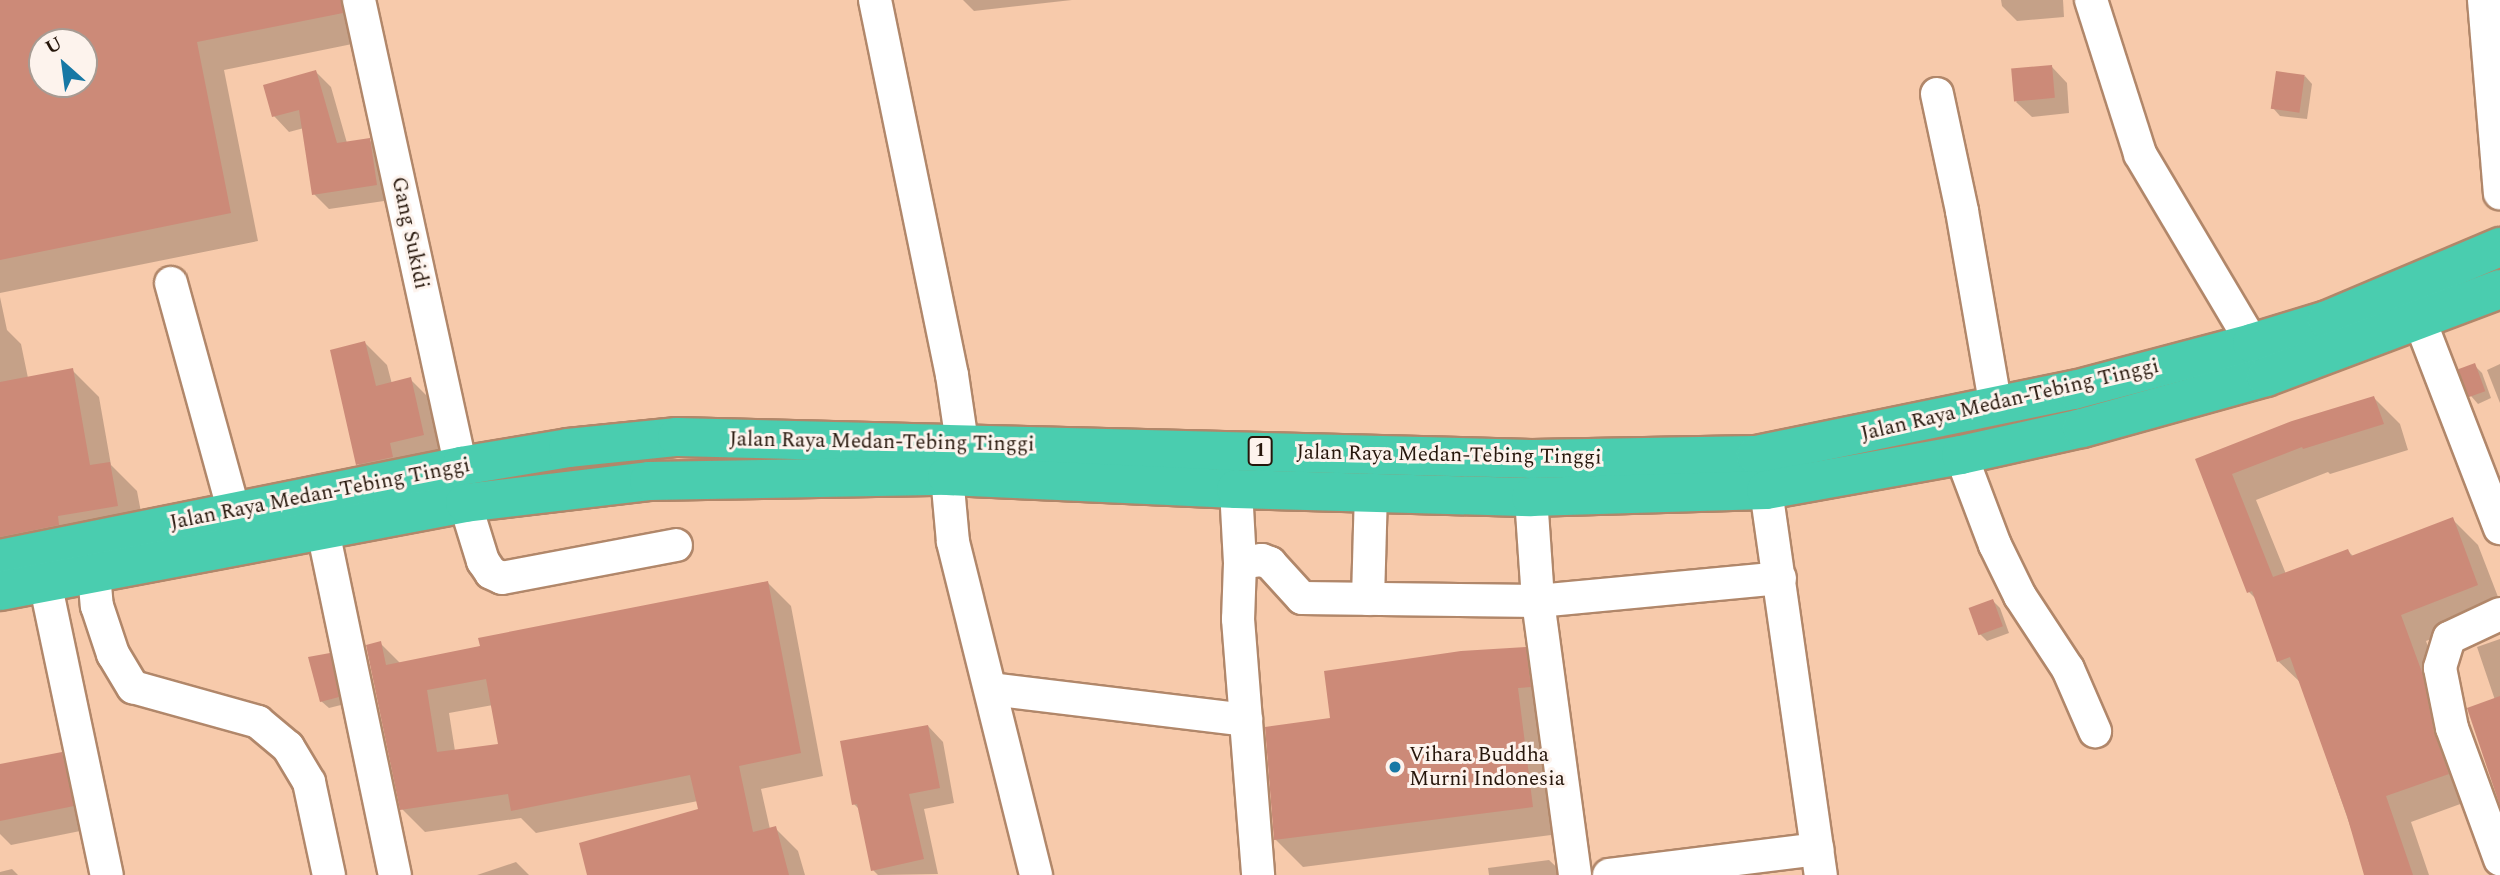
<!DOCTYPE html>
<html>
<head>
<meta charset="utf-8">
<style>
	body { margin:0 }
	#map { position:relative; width:2500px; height:875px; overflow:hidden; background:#f7caab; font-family:Spectral,serif }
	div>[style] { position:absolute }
	.shadow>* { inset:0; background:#0003 }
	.building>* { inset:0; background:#cc8a78; transform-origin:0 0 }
	.roads { filter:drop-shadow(2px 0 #b1876a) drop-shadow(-2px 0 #b1876a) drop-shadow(0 2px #b1876a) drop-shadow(0 -2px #b1876a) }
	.minor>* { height:32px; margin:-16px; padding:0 16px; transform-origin:16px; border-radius:16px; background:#fff }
	.highway>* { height:38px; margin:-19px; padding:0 19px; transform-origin:19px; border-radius:19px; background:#4acdaf }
	.dots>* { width:19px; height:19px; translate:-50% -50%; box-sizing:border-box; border:4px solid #fdf3ed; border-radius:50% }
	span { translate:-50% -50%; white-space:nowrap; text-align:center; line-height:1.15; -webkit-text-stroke:6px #fdf3ed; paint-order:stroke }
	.shield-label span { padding:2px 5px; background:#fdf3ed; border:2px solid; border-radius:5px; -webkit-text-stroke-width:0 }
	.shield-label { font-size:19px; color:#26160b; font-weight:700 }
	.street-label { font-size:21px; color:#26160b }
	.poi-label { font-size:21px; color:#26160b }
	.left { translate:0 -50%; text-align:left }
	.north { position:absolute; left:28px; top:28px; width:70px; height:70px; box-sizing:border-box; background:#fdf3ed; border:2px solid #a79b93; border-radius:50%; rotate:332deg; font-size:19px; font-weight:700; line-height:28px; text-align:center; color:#26160b }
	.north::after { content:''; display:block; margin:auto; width:24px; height:32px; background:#1778a5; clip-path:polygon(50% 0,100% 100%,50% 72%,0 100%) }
</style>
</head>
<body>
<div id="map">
	<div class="shadow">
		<div style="clip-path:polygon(evenodd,0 0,359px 0,367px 41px,224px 70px,258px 241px,0 293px,0 0,42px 42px,84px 42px,84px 84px,42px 84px,42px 42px)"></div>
		<div style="clip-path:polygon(963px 0,1072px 0,974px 11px)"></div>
		<div style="clip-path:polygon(2001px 0,2063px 0,2064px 17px,2017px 21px,2002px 6px)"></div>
		<div style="clip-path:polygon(2052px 67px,2067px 83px,2069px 113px,2032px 117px,2016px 102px)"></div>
		<div style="clip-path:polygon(316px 72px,331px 87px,347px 143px,369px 140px,385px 155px,391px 200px,329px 209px,314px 194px,304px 128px,289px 132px,274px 116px)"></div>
		<div style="clip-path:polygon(2305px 76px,2312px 84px,2307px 119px,2280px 116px,2273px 108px)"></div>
		<div style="clip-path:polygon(0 297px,7px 330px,21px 344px,28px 378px,72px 370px,99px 397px,111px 465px,137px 491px,145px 533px,0 540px)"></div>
		<div style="clip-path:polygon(365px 343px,387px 365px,392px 384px,410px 379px,433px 402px,445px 457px,380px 486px,358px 464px)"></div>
		<div style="clip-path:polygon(2500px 364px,2500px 403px,2487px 370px)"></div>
		<div style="clip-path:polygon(2474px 365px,2482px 373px,2491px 398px,2478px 404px,2471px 396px)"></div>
		<div style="clip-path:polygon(2374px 398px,2400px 424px,2408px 450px,2330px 474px,2328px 472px,2256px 500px,2286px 574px,2348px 551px,2354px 557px,2452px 519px,2478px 545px,2500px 602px,2500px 612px,2426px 641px,2448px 702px,2474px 799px,2411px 822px,2429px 875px,2367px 875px,2301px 683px,2278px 661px,2257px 600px,2249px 592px,2197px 460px)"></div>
		<div style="clip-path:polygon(evenodd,768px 583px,791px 606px,823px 776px,761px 789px,770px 829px,775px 828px,798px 851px,805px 875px,589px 875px,700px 810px,698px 801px,536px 833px,521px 818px,425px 832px,402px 809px,380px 643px,401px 664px,768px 583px,493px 705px,500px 745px,455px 751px,449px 713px,493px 705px)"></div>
		<div style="clip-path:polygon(1993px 601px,2000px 608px,2009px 633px,1987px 641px,1979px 633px)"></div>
		<div style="clip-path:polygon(2500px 639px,2500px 798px,2495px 700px,2477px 647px)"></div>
		<div style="clip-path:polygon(1525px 648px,1552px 676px,1559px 834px,1303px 867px,1275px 839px,1332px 720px)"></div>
		<div style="clip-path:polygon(329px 654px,337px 662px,345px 704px,329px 708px,321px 701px)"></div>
		<div style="clip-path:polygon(928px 726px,943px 742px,954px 803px,924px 809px,938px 874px,878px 875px,873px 870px,860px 810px,854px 804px)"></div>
		<div style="clip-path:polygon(62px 754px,84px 776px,95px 828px,11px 845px,0 834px,0 766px)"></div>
		<div style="clip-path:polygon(1549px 860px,1565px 875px,1489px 875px,1488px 868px)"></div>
		<div style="clip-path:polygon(516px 862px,529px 875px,477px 875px)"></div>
		<div style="clip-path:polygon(12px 869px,18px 875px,0 875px,0 872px)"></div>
	</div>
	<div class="building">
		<div style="clip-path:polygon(evenodd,0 0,341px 0,343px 13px,197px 42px,231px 213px,0 260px,0 0,42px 42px,84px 42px,84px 84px,42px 84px,42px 42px)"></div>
		<div style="left:2052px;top:65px;width:33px;height:41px;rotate:85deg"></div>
		<div style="clip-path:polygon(316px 70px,337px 143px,370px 138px,377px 185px,312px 195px,299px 110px,272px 117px,263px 85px)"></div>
		<div style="left:2276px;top:71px;width:29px;height:38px;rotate:8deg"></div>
		<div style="clip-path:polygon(365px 341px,376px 386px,411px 377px,424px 435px,390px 443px,393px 457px,356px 465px,330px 350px)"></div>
		<div style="left:2475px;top:363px;width:30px;height:18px;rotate:70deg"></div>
		<div style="clip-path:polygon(73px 368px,90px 465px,110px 462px,118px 506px,58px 516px,59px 525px,0 537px,0 382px)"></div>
		<div style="clip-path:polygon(2374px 396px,2384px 424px,2303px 449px,2302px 447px,2232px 474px,2273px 577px,2348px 549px,2351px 556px,2453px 517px,2478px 585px,2401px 615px,2423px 675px,2434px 732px,2449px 774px,2386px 796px,2413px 875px,2364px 875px,2347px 816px,2290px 657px,2277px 662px,2252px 591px,2247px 593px,2195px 459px,2292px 421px)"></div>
		<div style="clip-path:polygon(evenodd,768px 581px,801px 753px,739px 766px,753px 832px,776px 826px,789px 875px,587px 875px,579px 843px,698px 809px,690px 775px,511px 811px,508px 794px,400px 810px,366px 645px,381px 641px,386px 665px,480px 646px,478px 638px,768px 581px,486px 679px,498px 744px,437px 752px,427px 690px,486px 679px)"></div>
		<div style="left:1993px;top:599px;width:29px;height:26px;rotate:70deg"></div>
		<div style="clip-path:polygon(1526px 647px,1531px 687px,1518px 688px,1533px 807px,1274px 840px,1265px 727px,1330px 718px,1324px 671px,1461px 651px)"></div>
		<div style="clip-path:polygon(330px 653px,339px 697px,320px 702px,308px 657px)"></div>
		<div style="clip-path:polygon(2500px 696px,2500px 806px,2467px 708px)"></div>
		<div style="clip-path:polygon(928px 725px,940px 788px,909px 794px,924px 859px,871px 871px,857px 804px,852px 805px,840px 741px)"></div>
		<div style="clip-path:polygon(62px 752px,74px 806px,0 821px,0 764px)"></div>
	</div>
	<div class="roads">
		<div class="minor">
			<div style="left:359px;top:0;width:477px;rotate:77.7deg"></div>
			<div style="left:875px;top:0;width:383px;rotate:78.4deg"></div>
			<div style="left:952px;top:375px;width:69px;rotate:81.6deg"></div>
			<div style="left:2091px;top:0;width:162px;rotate:72.3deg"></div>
			<div style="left:2140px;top:154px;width:220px;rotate:59.3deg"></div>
			<div style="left:2484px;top:0;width:194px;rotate:85.3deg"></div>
			<div style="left:1937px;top:94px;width:120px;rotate:77.9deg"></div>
			<div style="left:1962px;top:211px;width:199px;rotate:80.2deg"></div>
			<div style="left:171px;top:283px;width:237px;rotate:74.6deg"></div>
			<div style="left:2420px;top:321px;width:222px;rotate:68.9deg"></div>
			<div style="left:1961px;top:455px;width:96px;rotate:69.3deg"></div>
			<div style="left:1995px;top:545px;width:57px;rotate:63.9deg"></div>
			<div style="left:2020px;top:596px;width:87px;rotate:56.7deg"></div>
			<div style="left:2068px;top:669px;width:68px;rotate:66.5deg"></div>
			<div style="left:947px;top:476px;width:66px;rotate:84.8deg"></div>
			<div style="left:953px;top:542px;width:343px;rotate:76deg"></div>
			<div style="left:1236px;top:489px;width:74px;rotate:86.9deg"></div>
			<div style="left:1240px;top:563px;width:56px;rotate:92deg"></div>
			<div style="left:1238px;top:619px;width:257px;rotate:85.5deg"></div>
			<div style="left:1766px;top:490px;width:389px;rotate:81.9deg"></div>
			<div style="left:1531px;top:497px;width:104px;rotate:86.1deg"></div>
			<div style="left:1538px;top:601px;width:243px;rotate:-5.4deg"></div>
			<div style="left:465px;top:503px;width:61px;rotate:72.8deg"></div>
			<div style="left:483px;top:561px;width:14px;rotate:56deg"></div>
			<div style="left:491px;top:573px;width:12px;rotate:24deg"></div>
			<div style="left:502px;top:578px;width:177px;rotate:-10.7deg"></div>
			<div style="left:323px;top:531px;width:351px;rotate:78.2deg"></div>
			<div style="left:1240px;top:563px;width:22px;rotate:-8deg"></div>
			<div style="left:1262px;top:560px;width:9px;rotate:21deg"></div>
			<div style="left:1270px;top:563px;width:47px;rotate:47.6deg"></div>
			<div style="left:1302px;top:598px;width:236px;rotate:0.7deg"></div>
			<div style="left:1538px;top:601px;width:276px;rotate:82.3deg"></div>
			<div style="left:94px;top:574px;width:32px;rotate:85deg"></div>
			<div style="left:97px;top:606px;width:51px;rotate:71.6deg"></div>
			<div style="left:113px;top:654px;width:39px;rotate:59deg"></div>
			<div style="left:133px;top:687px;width:130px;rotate:15.6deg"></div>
			<div style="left:258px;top:722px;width:39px;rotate:40deg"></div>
			<div style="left:288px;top:747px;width:41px;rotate:59deg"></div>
			<div style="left:309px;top:782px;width:95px;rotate:77.9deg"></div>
			<div style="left:45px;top:582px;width:299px;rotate:78.1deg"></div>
			<div style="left:1368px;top:599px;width:107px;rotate:-88.4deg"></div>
			<div style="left:2500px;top:614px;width:56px;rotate:154.8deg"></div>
			<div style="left:2449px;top:638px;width:31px;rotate:107deg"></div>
			<div style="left:2440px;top:668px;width:61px;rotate:78.7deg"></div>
			<div style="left:2452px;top:728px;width:140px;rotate:69.9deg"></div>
			<div style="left:991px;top:689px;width:257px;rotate:6.9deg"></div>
			<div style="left:1609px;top:875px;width:210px;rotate:-7.1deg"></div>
		</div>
		<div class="highway">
			<div style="left:0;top:559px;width:470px;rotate:-11.4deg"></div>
			<div style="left:461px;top:466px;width:109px;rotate:-9.5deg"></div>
			<div style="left:568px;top:448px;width:110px;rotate:-5.8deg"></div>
			<div style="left:677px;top:437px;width:855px;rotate:1.47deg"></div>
			<div style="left:1532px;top:459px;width:224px;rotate:-1deg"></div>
			<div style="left:1756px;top:455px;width:325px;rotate:-11.6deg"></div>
			<div style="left:2074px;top:390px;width:184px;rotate:-14.8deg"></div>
			<div style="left:2252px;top:343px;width:78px;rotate:-17deg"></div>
			<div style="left:2327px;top:320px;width:188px;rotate:-22.9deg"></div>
			<div style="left:0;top:591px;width:473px;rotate:-10.7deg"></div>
			<div style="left:465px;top:503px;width:185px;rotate:-6.8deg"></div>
			<div style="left:649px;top:481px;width:298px;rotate:-1deg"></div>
			<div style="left:947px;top:476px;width:289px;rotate:2.6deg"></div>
			<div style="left:1236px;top:489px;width:295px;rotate:1.6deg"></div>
			<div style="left:1531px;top:497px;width:235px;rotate:-1.7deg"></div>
			<div style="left:1766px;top:490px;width:198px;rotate:-10.2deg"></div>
			<div style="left:1961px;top:455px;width:124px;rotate:-12.6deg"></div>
			<div style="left:2082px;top:428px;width:191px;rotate:-15.5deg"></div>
			<div style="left:2266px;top:377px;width:250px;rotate:-20.6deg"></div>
		</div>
	</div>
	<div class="dots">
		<div style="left:1395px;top:767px;background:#1778a5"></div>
	</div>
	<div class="shield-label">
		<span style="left:1260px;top:451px">1</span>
	</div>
	<div class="street-label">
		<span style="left:410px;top:233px;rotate:78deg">Gang Sukidi</span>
		<span style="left:2010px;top:400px;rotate:-13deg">Jalan Raya Medan-Tebing Tinggi</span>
		<span style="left:882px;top:442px;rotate:1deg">Jalan Raya Medan-Tebing Tinggi</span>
		<span style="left:1449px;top:455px;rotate:1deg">Jalan Raya Medan-Tebing Tinggi</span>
		<span style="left:320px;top:494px;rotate:-11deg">Jalan Raya Medan-Tebing Tinggi</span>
	</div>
	<div class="poi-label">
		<span class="left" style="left:1409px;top:767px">Vihara Buddha<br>Murni Indonesia</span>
	</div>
	<div class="north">U</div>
</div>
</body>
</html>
